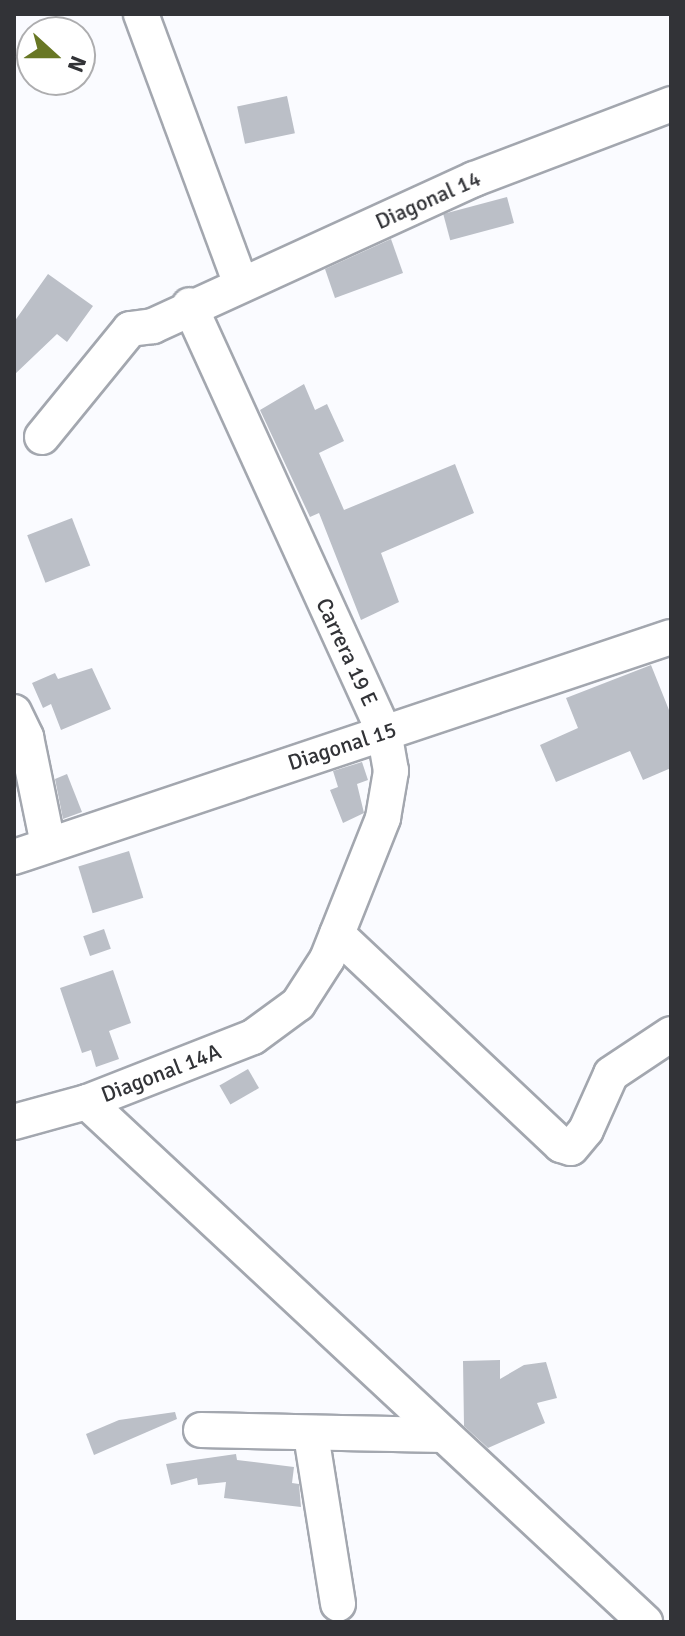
<!DOCTYPE html>
<html>
<head>
<meta charset="utf-8">
<style>
	body { margin:0 }
	#map { position:relative; width:685px; height:1636px; overflow:hidden; background:#fafbff; font-family:Signika,sans-serif }
	div>[style] { position:absolute }
	.building>* { inset:0; background:#bbbfc7; transform-origin:0 0 }
	.roads { filter:drop-shadow(2px 0 #a3a7af) drop-shadow(-2px 0 #a3a7af) drop-shadow(0 2px #a3a7af) drop-shadow(0 -2px #a3a7af) }
	.minor>* { height:34px; margin:-17px; padding:0 17px; transform-origin:17px; border-radius:17px; background:#fff }
	span { translate:-50% -50%; white-space:nowrap; text-align:center; line-height:1.15; -webkit-text-stroke:7px #fff; paint-order:stroke }
	.street-label { font-size:22px; color:#323337 }
	.frame { position:absolute; inset:0; border:16px solid #323337; pointer-events:none }
	.north { position:absolute; left:16px; top:16px; width:80px; height:80px; box-sizing:border-box; background:#fff; border:2px solid #adadaf; border-radius:50%; rotate:111deg; font-size:22px; font-weight:700; line-height:32px; text-align:center; color:#323337 }
	.north::after { content:''; display:block; margin:auto; width:28px; height:36px; background:#687724; clip-path:polygon(50% 0,100% 100%,50% 72%,0 100%) }
</style>
</head>
<body>
<div id="map">
	<div class="building">
		<div style="left:287px;top:96px;width:38px;height:51px;rotate:78deg"></div>
		<div style="left:507px;top:197px;width:27px;height:66px;rotate:75deg"></div>
		<div style="clip-path:polygon(391px 239px,403px 273px,335px 298px,325px 269px)"></div>
		<div style="clip-path:polygon(48px 274px,93px 306px,67px 342px,57px 334px,14px 375px,14px 322px)"></div>
		<div style="clip-path:polygon(304px 384px,315px 410px,327px 404px,344px 441px,319px 453px,344px 510px,455px 464px,474px 513px,381px 553px,399px 602px,361px 620px,319px 513px,310px 517px,260px 410px)"></div>
		<div style="left:72px;top:518px;width:51px;height:48px;rotate:69deg"></div>
		<div style="clip-path:polygon(651px 665px,671px 715px,671px 768px,643px 780px,630px 751px,556px 782px,540px 745px,578px 728px,566px 698px)"></div>
		<div style="clip-path:polygon(92px 668px,111px 709px,61px 730px,51px 704px,43px 708px,32px 683px,55px 673px,58px 679px)"></div>
		<div style="clip-path:polygon(362px 762px,368px 780px,357px 784px,364px 813px,343px 823px,330px 790px,338px 787px,333px 771px)"></div>
		<div style="clip-path:polygon(67px 774px,82px 812px,63px 819px,55px 779px)"></div>
		<div style="left:129px;top:851px;width:49px;height:53px;rotate:73deg"></div>
		<div style="left:104px;top:929px;width:21px;height:22px;rotate:71deg"></div>
		<div style="clip-path:polygon(113px 970px,131px 1023px,109px 1031px,119px 1059px,96px 1067px,91px 1050px,82px 1053px,60px 988px)"></div>
		<div style="left:248px;top:1069px;width:22px;height:33px;rotate:60deg"></div>
		<div style="clip-path:polygon(500px 1360px,500px 1379px,524px 1365px,546px 1362px,557px 1398px,537px 1403px,545px 1423px,488px 1448px,464px 1426px,463px 1361px)"></div>
		<div style="clip-path:polygon(175px 1412px,177px 1419px,94px 1455px,86px 1434px,119px 1420px)"></div>
		<div style="clip-path:polygon(236px 1454px,237px 1460px,294px 1467px,292px 1483px,299px 1484px,301px 1507px,224px 1498px,226px 1482px,198px 1485px,197px 1478px,171px 1485px,166px 1464px)"></div>
	</div>
	<div class="roads">
		<div class="minor">
			<div style="left:141px;top:14px;width:288px;rotate:69.7deg"></div>
			<div style="left:42px;top:437px;width:139px;rotate:-50.8deg"></div>
			<div style="left:130px;top:329px;width:23px;rotate:-7deg"></div>
			<div style="left:153px;top:326px;width:353px;rotate:-24.6deg"></div>
			<div style="left:474px;top:179px;width:211px;rotate:-20.8deg"></div>
			<div style="left:14px;top:712px;width:28px;rotate:64deg"></div>
			<div style="left:26px;top:737px;width:109px;rotate:78.4deg"></div>
			<div style="left:14px;top:857px;width:693px;rotate:-18.51deg"></div>
			<div style="left:337px;top:934px;width:308px;rotate:43.3deg"></div>
			<div style="left:561px;top:1145px;width:10px;rotate:17deg"></div>
			<div style="left:571px;top:1148px;width:23px;rotate:-50deg"></div>
			<div style="left:586px;top:1130px;width:61px;rotate:-65.9deg"></div>
			<div style="left:611px;top:1074px;width:72px;rotate:-33.7deg"></div>
			<div style="left:87px;top:1102px;width:763px;rotate:42.98deg"></div>
			<div style="left:14px;top:1122px;width:76px;rotate:-15.3deg"></div>
			<div style="left:87px;top:1102px;width:178px;rotate:-21.4deg"></div>
			<div style="left:253px;top:1037px;width:56px;rotate:-36.3deg"></div>
			<div style="left:298px;top:1004px;width:54px;rotate:-57.2deg"></div>
			<div style="left:327px;top:959px;width:152px;rotate:-68.3deg"></div>
			<div style="left:383px;top:818px;width:48px;rotate:-80.3deg"></div>
			<div style="left:391px;top:771px;width:40px;rotate:-100deg"></div>
			<div style="left:384px;top:732px;width:469px;rotate:-114.5deg"></div>
			<div style="left:201px;top:1430px;width:243px;rotate:1.2deg"></div>
			<div style="left:311px;top:1435px;width:171px;rotate:80.9deg"></div>
		</div>
	</div>
	<div class="street-label">
		<span style="left:428px;top:200px;rotate:-24deg">Diagonal 14</span>
		<span style="left:347px;top:652px;rotate:65deg">Carrera 19 E</span>
		<span style="left:342px;top:746px;rotate:-18deg">Diagonal 15</span>
		<span style="left:161px;top:1073px;rotate:-21deg">Diagonal 14A</span>
	</div>
	<div class="frame"></div>
	<div class="north">N</div>
</div>
</body>
</html>
